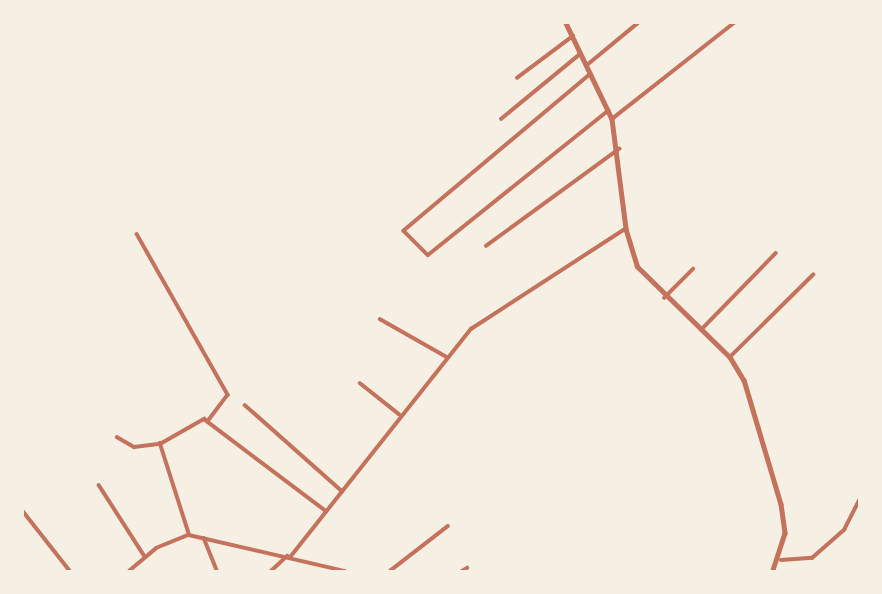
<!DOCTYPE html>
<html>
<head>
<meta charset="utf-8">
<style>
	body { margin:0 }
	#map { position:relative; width:882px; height:594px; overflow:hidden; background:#f6efe4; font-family:"PT Sans",sans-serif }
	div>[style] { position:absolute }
	.minor>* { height:3.5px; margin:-1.75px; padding:0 1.75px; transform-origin:1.75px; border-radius:1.75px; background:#c5725c }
	.tertiary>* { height:4.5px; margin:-2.25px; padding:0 2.25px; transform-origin:2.25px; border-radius:2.25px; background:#c5725c }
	span { translate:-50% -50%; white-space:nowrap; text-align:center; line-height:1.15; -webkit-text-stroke:7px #f6efe4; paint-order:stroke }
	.frame { position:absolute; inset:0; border:24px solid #f6efe4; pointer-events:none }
</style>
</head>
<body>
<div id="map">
	<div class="minor">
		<div style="left:587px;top:65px;width:66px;rotate:-39.5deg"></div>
		<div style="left:591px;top:74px;width:244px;rotate:140deg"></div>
		<div style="left:404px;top:231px;width:34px;rotate:45deg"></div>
		<div style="left:428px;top:255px;width:231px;rotate:-38.7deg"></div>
		<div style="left:517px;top:78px;width:70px;rotate:-36.9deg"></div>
		<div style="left:501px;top:119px;width:102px;rotate:-39.4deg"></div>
		<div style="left:612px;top:119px;width:155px;rotate:-38.2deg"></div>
		<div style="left:137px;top:234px;width:185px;rotate:60.5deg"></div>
		<div style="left:228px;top:395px;width:31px;rotate:127deg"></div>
		<div style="left:486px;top:246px;width:165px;rotate:-36.1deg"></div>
		<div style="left:664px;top:298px;width:41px;rotate:-45deg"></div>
		<div style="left:380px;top:319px;width:77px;rotate:29.6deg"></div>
		<div style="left:701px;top:330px;width:107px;rotate:-45.8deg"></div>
		<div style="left:730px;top:357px;width:117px;rotate:-44.7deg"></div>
		<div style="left:360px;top:383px;width:50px;rotate:38.5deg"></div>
		<div style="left:245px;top:405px;width:130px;rotate:41.6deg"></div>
		<div style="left:117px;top:437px;width:20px;rotate:30deg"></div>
		<div style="left:134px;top:447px;width:26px;rotate:-7deg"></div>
		<div style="left:99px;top:485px;width:83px;rotate:57.3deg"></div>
		<div style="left:23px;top:511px;width:76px;rotate:51.9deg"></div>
		<div style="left:189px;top:535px;width:96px;rotate:-107.7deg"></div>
		<div style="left:160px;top:444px;width:51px;rotate:-29.6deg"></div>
		<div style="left:204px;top:419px;width:153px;rotate:37deg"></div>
		<div style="left:204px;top:538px;width:35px;rotate:68deg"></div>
		<div style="left:291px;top:556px;width:290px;rotate:-51.6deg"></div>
		<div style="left:471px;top:329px;width:184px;rotate:-33deg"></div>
		<div style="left:781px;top:560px;width:31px;rotate:-4deg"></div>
		<div style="left:812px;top:558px;width:43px;rotate:-41.2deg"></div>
		<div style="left:844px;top:530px;width:34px;rotate:-63deg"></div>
		<div style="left:129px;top:571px;width:35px;rotate:-40deg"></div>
		<div style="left:156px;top:548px;width:35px;rotate:-22deg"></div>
		<div style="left:189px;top:535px;width:160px;rotate:13deg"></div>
		<div style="left:271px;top:571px;width:22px;rotate:-43deg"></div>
		<div style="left:390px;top:571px;width:73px;rotate:-37.8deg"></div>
		<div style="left:462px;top:571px;width:6px;rotate:-31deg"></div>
	</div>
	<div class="tertiary">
		<div style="left:566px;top:23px;width:106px;rotate:64.4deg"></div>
		<div style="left:612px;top:119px;width:111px;rotate:82.7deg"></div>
		<div style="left:626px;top:229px;width:39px;rotate:73deg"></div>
		<div style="left:637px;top:266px;width:130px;rotate:44.4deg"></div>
		<div style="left:730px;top:357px;width:27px;rotate:59deg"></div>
		<div style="left:744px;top:380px;width:129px;rotate:73.4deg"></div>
		<div style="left:781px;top:504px;width:29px;rotate:82deg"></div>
		<div style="left:785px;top:533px;width:40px;rotate:108deg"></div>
	</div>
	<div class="frame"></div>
</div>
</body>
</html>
